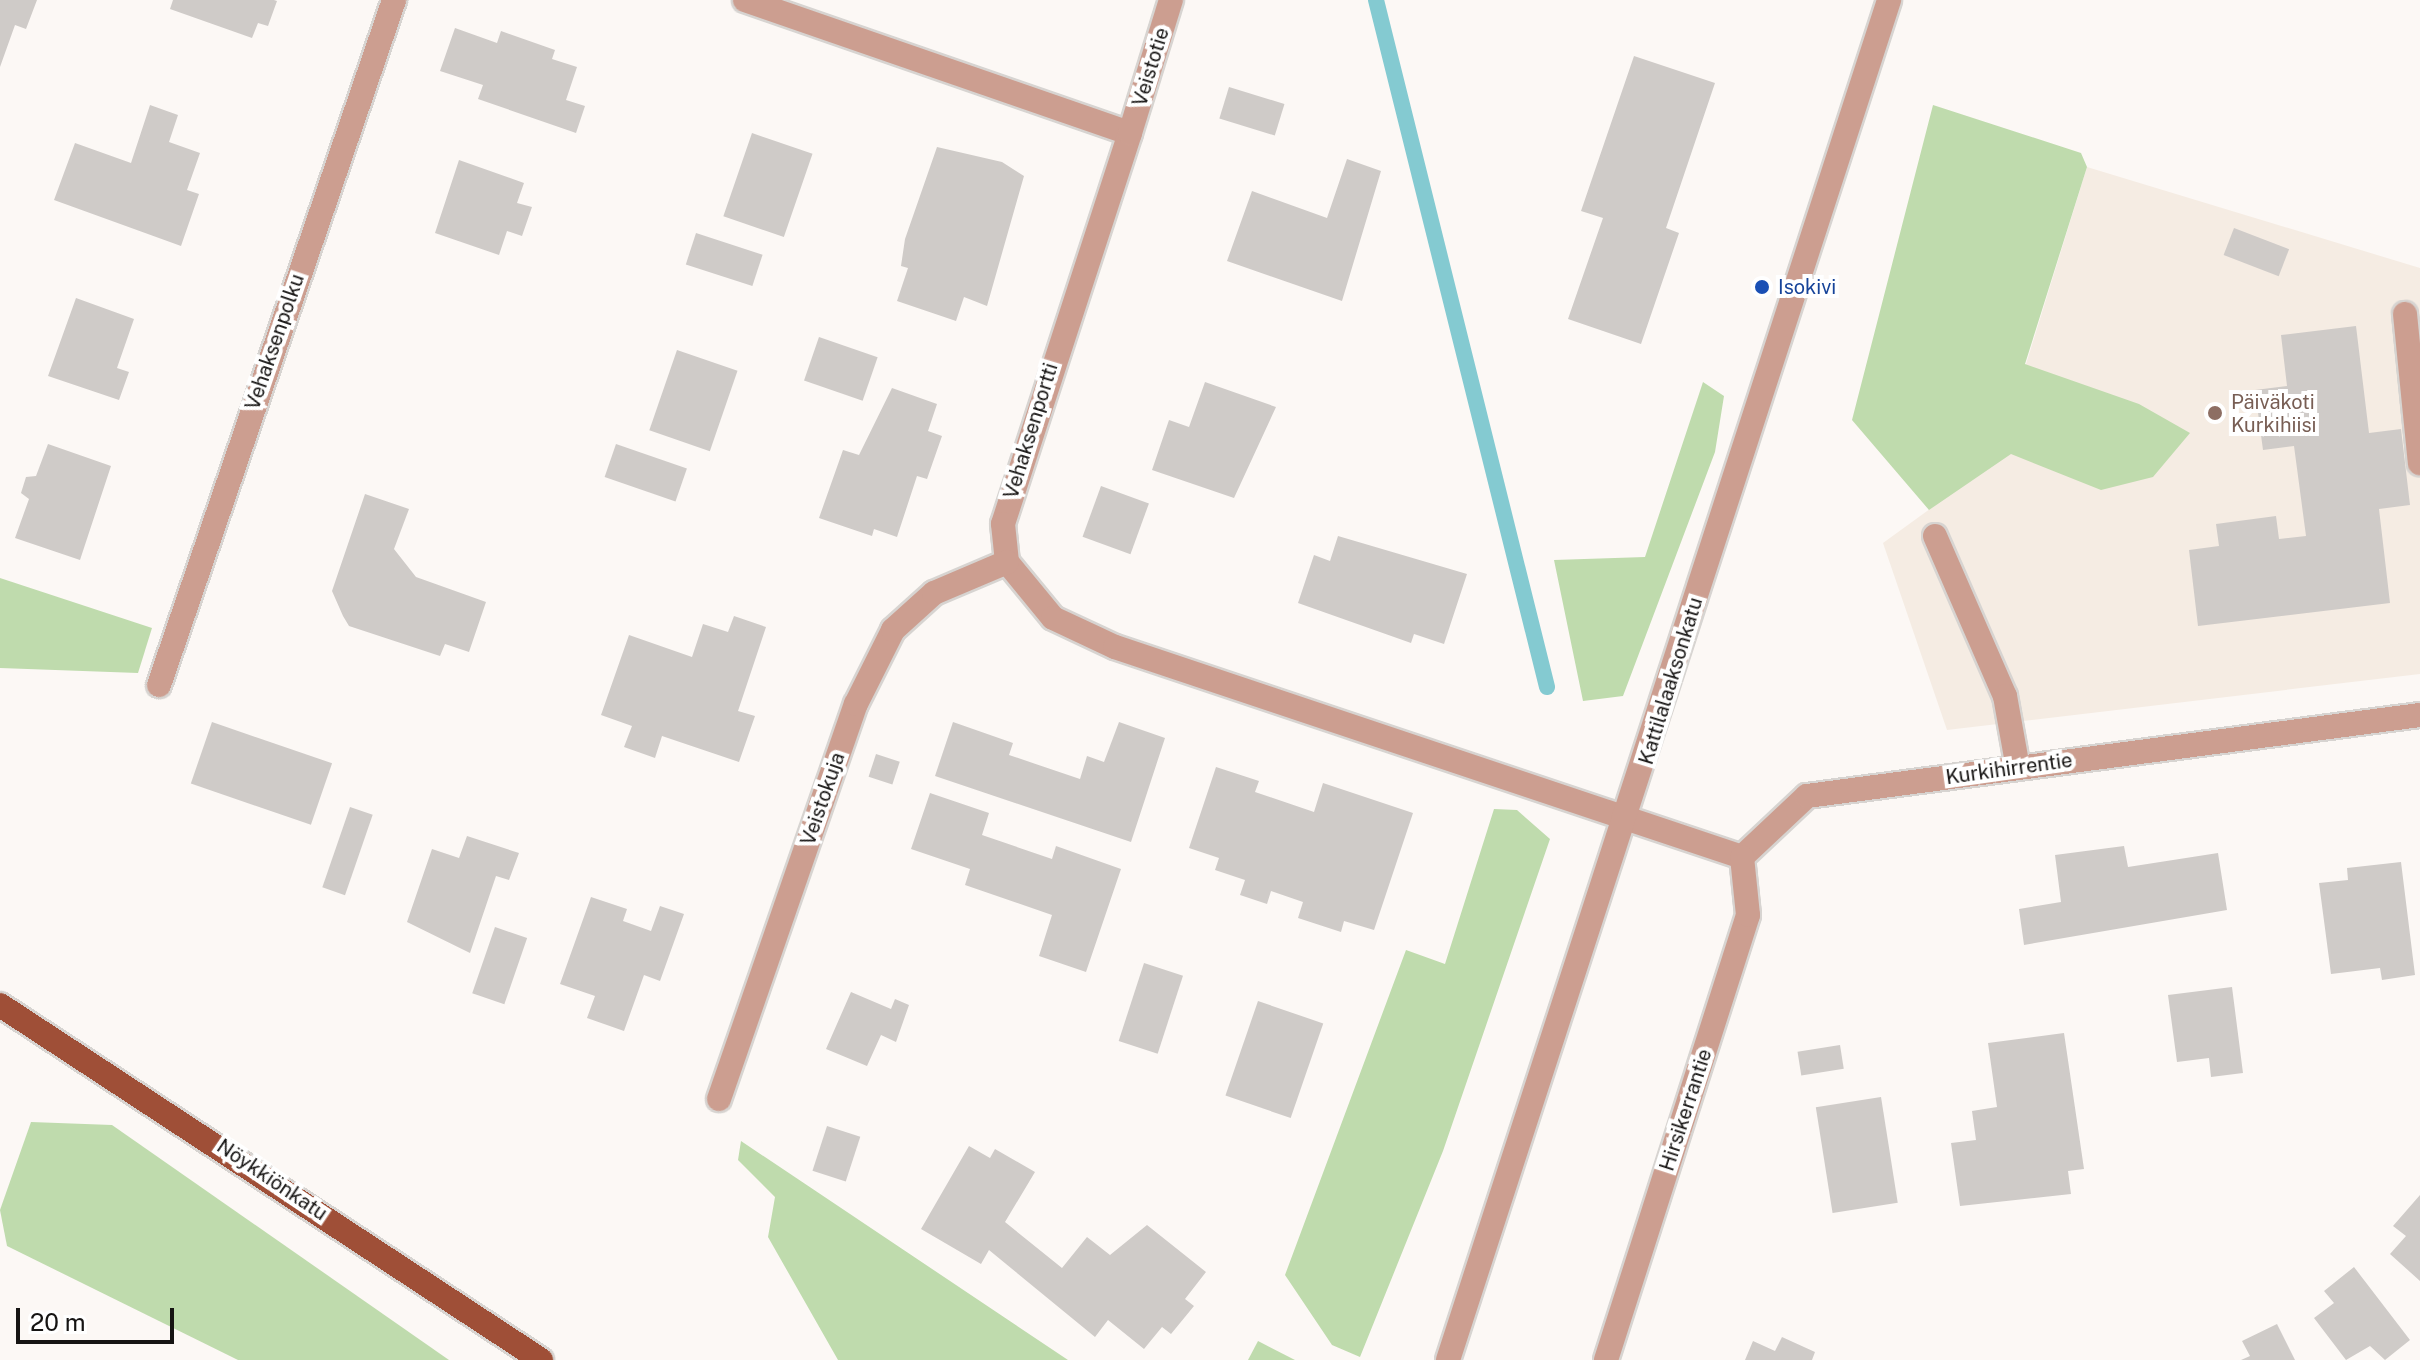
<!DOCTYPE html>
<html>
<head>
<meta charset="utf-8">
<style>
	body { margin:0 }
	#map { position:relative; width:2420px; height:1360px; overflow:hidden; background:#fcf8f5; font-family:"Public Sans",sans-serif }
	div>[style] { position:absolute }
	.built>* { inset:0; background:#f5ece3 }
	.green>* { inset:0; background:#bfdbad }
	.stream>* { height:16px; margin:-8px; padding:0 8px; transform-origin:8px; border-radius:8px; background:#84cad1 }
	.building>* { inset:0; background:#cfcbc8; transform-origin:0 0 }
	.roads { filter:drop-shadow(2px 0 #d7d4d1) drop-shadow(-2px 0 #d7d4d1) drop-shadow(0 2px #d7d4d1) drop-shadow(0 -2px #d7d4d1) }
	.minor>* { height:24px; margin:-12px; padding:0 12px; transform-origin:12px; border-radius:12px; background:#cc9e90 }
	.major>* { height:24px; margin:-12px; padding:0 12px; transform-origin:12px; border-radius:12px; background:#9f4f37 }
	.dots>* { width:22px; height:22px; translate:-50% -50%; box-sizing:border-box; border:4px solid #fff; border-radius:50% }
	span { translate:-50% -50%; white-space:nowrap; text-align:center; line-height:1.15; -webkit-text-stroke:8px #fff; paint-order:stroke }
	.street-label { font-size:20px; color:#161413 }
	.transit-label { font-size:20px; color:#164399 }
	.left { translate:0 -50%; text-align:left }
	.education-label { font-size:20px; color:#785e54 }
	.scale { position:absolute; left:16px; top:1308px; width:158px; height:36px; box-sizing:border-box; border:4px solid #161413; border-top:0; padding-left:10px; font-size:24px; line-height:28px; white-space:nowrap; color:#161413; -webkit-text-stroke:6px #fff; paint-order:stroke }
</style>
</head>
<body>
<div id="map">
	<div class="built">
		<div style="clip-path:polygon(2087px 167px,2420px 268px,2420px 674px,1947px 730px,1883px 543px,1996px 461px)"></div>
	</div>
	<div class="green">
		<div style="clip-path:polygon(1933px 105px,2081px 153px,2087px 167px,2025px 364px,2139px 404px,2190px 433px,2153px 477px,2101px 490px,2011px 454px,1929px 510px,1852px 420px)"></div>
		<div style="clip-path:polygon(1703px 382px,1724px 396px,1715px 452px,1623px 696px,1583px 701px,1554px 560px,1645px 557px)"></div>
		<div style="clip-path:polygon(0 578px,152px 628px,138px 673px,0 668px)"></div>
		<div style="clip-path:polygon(1494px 809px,1517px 810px,1550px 839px,1443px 1151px,1360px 1357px,1332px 1345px,1285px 1275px,1406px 950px,1445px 964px)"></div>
		<div style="clip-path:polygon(31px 1122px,112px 1125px,449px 1360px,238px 1360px,7px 1246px,0 1210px)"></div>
		<div style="clip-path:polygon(741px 1141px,1068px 1360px,838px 1360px,768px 1237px,775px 1197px,738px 1160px)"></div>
		<div style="clip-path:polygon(1258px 1341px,1295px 1360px,1248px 1360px)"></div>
	</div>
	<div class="stream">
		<div style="left:1376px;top:0;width:708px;rotate:76.02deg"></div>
	</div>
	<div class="building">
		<div style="clip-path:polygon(0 0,37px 0,26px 29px,15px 25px,0 67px)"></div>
		<div style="clip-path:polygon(173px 0,274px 0,277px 1px,268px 26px,258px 23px,252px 38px,170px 9px)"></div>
		<div style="clip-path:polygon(455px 28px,497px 43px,501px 31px,555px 50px,552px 59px,577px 67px,566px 100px,585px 106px,576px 133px,478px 99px,483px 85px,440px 71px)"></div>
		<div style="clip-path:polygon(1634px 56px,1715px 83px,1666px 228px,1679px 233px,1641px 344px,1568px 319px,1603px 218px,1581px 211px)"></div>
		<div style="left:1229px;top:87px;width:58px;height:33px;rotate:17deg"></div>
		<div style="clip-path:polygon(150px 105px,178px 115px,169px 142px,200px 153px,187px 190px,199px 194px,181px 246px,54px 200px,75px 143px,131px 163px)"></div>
		<div style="left:752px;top:133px;width:64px;height:88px;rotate:19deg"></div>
		<div style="clip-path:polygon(937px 147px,1002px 162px,1024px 176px,987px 306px,964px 297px,956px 321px,897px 301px,908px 268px,901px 266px,905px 239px)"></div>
		<div style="clip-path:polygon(1347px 159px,1381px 171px,1342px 301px,1227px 261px,1252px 191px,1327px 218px)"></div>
		<div style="clip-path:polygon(459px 160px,524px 183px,517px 203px,532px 207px,522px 236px,507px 231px,499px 255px,435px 233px)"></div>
		<div style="left:2234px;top:228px;width:59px;height:29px;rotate:21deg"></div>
		<div style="left:696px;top:233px;width:70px;height:33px;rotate:18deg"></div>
		<div style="clip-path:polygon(76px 298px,134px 319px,117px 368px,129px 372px,119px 400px,48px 376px)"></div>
		<div style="clip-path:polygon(2356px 326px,2369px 433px,2401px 429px,2410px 505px,2379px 509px,2390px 603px,2198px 626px,2189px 550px,2219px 546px,2216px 524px,2276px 516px,2279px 539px,2306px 536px,2294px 446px,2263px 450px,2255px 390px,2287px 386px,2281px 335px)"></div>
		<div style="left:819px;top:337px;width:62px;height:46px;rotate:19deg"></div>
		<div style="left:677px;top:350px;width:64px;height:85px;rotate:19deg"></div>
		<div style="clip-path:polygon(1205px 382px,1276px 407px,1234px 498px,1152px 470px,1169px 420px,1189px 427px)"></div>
		<div style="clip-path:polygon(892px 388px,937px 404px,928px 431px,942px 436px,927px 479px,917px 476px,897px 537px,874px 529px,872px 536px,819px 518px,843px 450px,859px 455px)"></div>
		<div style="clip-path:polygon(48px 444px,111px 466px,80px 560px,15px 538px,29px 499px,21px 493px,26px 477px,36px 476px)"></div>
		<div style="left:616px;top:444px;width:75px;height:35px;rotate:19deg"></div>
		<div style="left:1101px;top:486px;width:51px;height:54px;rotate:20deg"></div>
		<div style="clip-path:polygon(365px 494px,409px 509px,394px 549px,416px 577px,486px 602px,469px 652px,445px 644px,440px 656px,349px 626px,343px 616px,332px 591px)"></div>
		<div style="clip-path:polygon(1338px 536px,1467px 574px,1444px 644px,1414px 634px,1411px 643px,1298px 603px,1314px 555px,1330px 561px)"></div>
		<div style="clip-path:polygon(734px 616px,766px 627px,738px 711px,755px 716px,739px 762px,662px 736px,655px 758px,624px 747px,632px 726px,601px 715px,629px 635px,692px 657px,703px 624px,728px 632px)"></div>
		<div style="left:212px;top:722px;width:127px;height:65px;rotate:19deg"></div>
		<div style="clip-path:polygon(953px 722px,1013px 743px,1009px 755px,1080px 779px,1087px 756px,1104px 762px,1119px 722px,1165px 738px,1131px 842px,935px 776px)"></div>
		<div style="left:876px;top:754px;width:25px;height:24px;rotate:18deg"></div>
		<div style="clip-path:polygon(1216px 767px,1259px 781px,1255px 792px,1314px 812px,1323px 783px,1413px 813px,1374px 930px,1344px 921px,1341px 932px,1298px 918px,1303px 902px,1271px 891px,1267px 904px,1240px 895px,1245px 880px,1215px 870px,1219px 858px,1189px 848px)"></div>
		<div style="clip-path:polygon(930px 793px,989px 813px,982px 835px,1052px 859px,1056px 846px,1121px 869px,1086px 972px,1039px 956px,1052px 915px,965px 885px,970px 869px,911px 849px)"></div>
		<div style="left:350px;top:807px;width:24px;height:85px;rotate:19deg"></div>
		<div style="clip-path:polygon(467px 836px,519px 853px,509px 880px,496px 876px,470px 953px,407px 922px,432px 849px,459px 858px)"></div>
		<div style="clip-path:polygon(2124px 846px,2128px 867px,2218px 853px,2227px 910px,2024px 945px,2019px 909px,2061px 902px,2055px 855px)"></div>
		<div style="clip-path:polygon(2401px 862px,2415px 975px,2382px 980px,2380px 968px,2331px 974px,2319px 883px,2348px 880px,2347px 868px)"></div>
		<div style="clip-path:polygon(591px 897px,627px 909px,623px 921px,651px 931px,660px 906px,684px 914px,660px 981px,644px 975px,624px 1031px,587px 1018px,595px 996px,560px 984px)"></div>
		<div style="left:495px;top:927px;width:34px;height:70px;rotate:19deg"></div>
		<div style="left:1144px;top:963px;width:41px;height:82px;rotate:18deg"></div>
		<div style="clip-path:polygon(2232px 987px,2243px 1073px,2211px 1077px,2209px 1058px,2177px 1062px,2168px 995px)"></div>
		<div style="clip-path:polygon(851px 992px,891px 1009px,895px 999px,909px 1005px,896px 1042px,881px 1035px,867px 1066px,826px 1049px)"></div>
		<div style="left:1258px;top:1001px;width:69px;height:100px;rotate:19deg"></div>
		<div style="clip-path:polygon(2064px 1033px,2084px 1169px,2068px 1171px,2071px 1194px,1960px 1206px,1951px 1143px,1976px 1140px,1972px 1111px,1997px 1107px,1988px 1043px)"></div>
		<div style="left:1840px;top:1045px;width:24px;height:43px;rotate:81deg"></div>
		<div style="left:1881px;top:1097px;width:107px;height:66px;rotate:81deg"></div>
		<div style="left:827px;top:1126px;width:35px;height:47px;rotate:18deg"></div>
		<div style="clip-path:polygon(969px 1146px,990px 1158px,995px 1149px,1035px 1172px,1005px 1222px,1062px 1268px,1087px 1237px,1110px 1255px,1147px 1225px,1206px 1272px,1185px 1299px,1194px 1306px,1171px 1334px,1162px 1327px,1144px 1349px,1108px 1320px,1095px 1337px,989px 1250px,981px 1264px,921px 1229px)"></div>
		<div style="clip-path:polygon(2420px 1195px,2420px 1281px,2390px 1254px,2406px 1236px,2393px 1226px)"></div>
		<div style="clip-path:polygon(2354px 1267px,2410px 1340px,2385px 1360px,2370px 1346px,2346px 1360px,2314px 1318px,2334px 1303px,2324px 1291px)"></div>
		<div style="clip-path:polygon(2277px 1324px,2295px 1360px,2241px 1360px,2250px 1356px,2242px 1341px)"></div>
		<div style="clip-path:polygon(1782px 1337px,1815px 1352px,1812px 1360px,1745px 1360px,1753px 1341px,1775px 1351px)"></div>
	</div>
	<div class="roads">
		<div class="minor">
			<div style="left:745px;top:0;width:407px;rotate:19.1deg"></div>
			<div style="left:1130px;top:133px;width:411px;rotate:108deg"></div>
			<div style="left:1003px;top:524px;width:38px;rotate:84deg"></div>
			<div style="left:1007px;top:562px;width:72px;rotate:50.6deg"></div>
			<div style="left:1053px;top:618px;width:68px;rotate:25.1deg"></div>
			<div style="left:1115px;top:647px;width:661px;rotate:18.52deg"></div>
			<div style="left:1742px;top:857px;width:89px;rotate:-43.2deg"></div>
			<div style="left:1807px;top:796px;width:618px;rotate:-7.53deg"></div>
			<div style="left:1130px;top:133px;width:139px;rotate:-72.9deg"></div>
			<div style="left:2405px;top:314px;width:150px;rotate:84.3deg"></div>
			<div style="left:1935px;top:536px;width:175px;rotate:66.4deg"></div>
			<div style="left:2005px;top:696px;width:73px;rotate:79.8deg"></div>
			<div style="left:159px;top:685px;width:724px;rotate:-71.06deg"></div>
			<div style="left:719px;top:1099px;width:418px;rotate:-70.9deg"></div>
			<div style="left:856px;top:704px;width:83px;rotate:-63.4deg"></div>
			<div style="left:893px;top:630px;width:55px;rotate:-42.1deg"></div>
			<div style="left:934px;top:593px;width:79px;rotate:-23deg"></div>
			<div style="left:1448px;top:1360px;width:1430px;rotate:-72.03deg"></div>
			<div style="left:1606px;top:1360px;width:467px;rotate:-72.3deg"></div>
			<div style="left:1748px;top:915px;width:58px;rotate:-95.9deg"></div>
		</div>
		<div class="major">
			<div style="left:0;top:1005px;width:647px;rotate:33.27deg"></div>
		</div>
	</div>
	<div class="dots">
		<div style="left:1762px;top:287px;background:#1a4fb4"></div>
		<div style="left:2215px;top:413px;background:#8d6e63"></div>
	</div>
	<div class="street-label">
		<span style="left:1151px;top:67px;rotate:-73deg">Veistotie</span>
		<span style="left:275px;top:342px;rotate:-71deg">Vehaksenpolku</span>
		<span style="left:1031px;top:431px;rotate:-73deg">Vehaksenportti</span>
		<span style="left:1671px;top:681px;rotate:-73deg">Kattilalaaksonkatu</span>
		<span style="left:2009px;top:769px;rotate:-8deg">Kurkihirrentie</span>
		<span style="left:823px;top:799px;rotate:-71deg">Veistokuja</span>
		<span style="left:1686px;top:1110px;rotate:-72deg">Hirsikerrantie</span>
		<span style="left:272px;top:1180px;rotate:34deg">Nöykkiönkatu</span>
	</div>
	<div class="transit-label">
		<span class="left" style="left:1778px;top:287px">Isokivi</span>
	</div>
	<div class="education-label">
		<span class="left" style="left:2231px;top:414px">Päiväkoti<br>Kurkihiisi</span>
	</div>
	<div class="scale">20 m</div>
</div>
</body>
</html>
